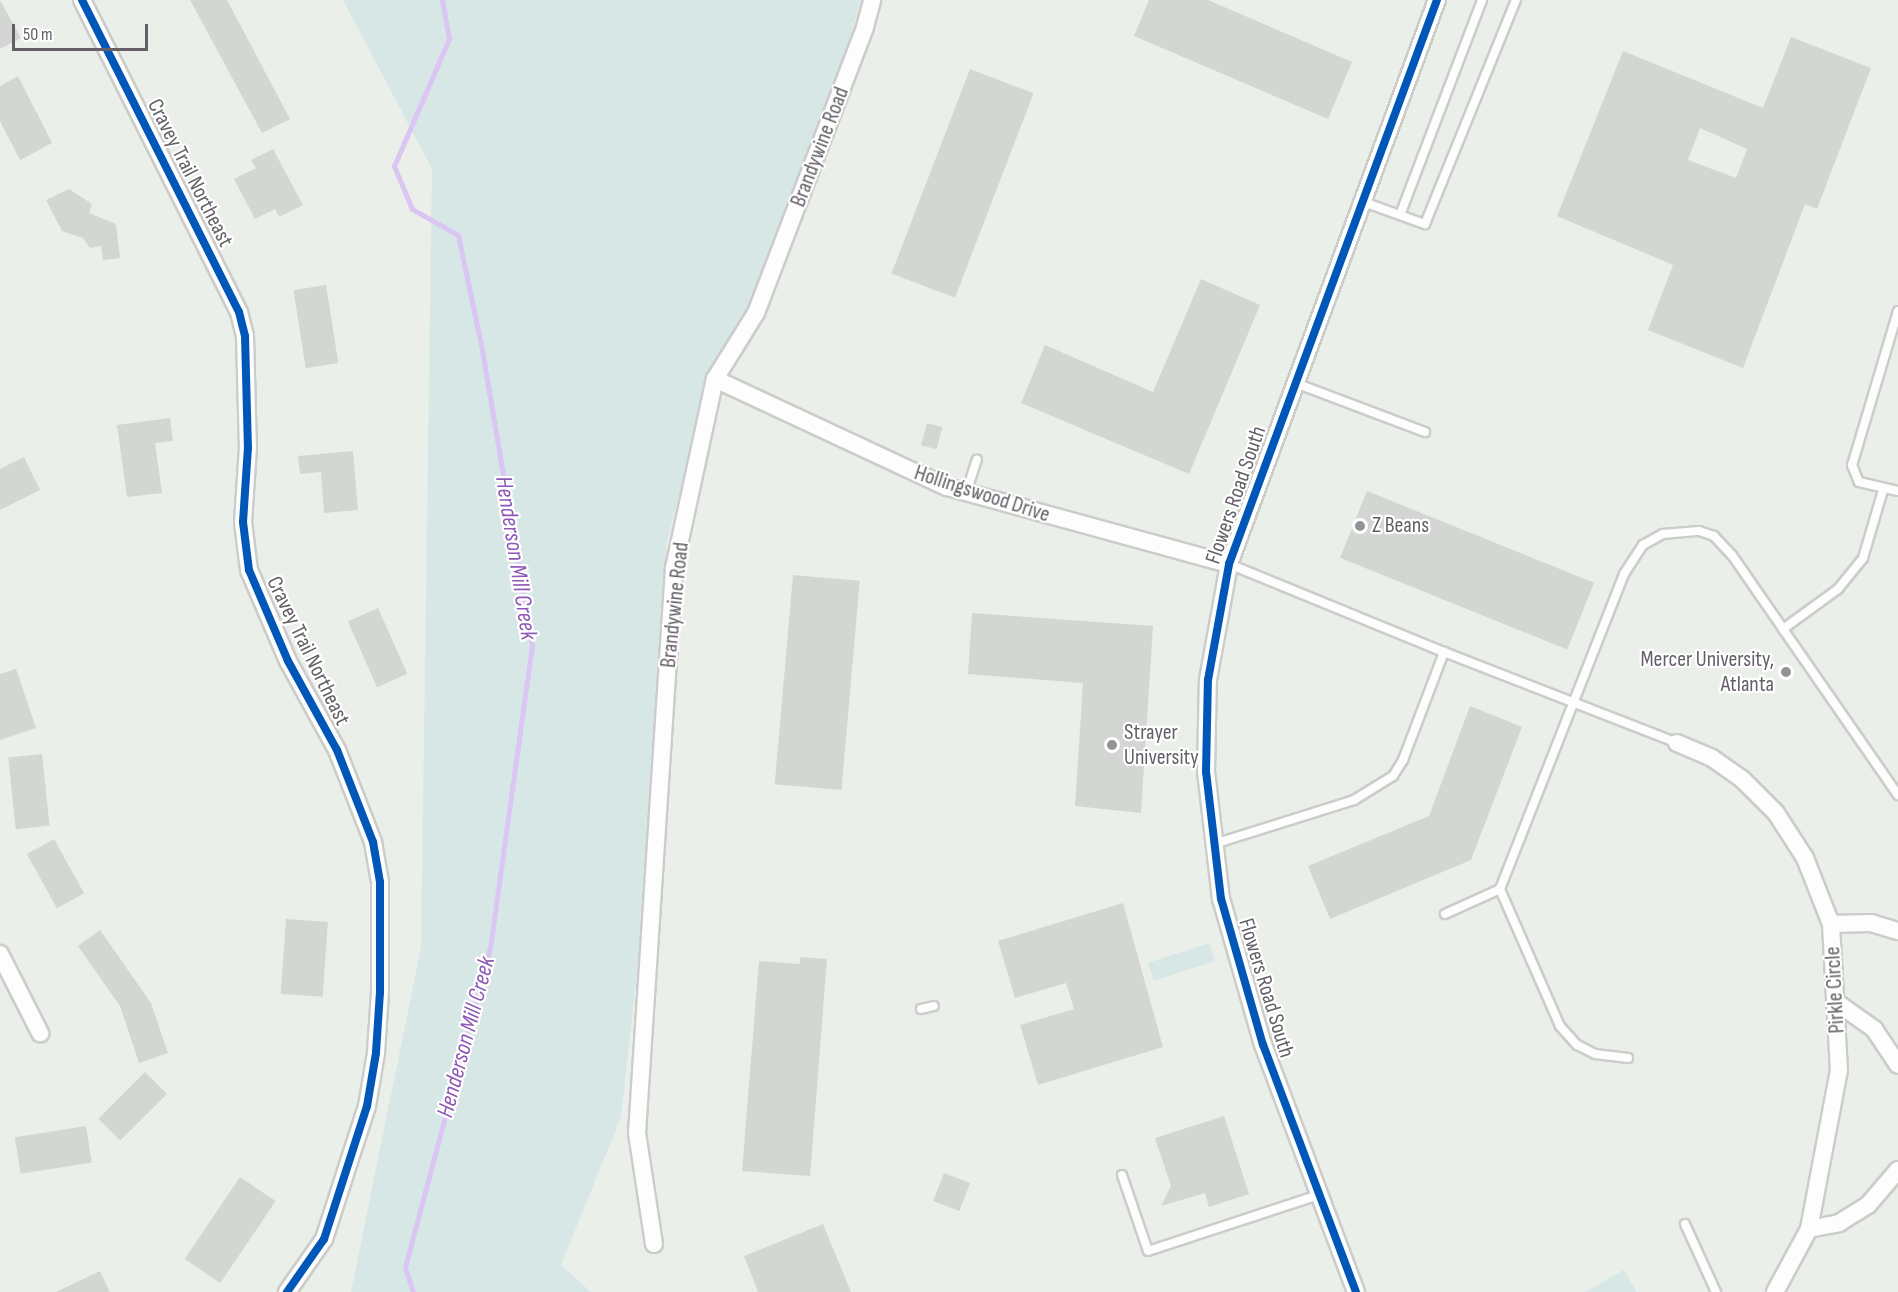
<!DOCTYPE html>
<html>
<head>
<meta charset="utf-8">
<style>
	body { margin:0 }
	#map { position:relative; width:1898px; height:1292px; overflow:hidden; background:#ebefea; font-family:"Sofia Sans Condensed",sans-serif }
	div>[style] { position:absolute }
	.green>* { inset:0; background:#d7e7e6; transform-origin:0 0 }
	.stream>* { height:5px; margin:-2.5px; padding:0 2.5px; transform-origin:2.5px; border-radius:2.5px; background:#dbc5f2 }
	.building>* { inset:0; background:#d3d6d3; transform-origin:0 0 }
	.roads { filter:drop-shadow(2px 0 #cccccb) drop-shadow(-2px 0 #cccccb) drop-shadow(0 2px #cccccb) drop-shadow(0 -2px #cccccb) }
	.lane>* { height:8px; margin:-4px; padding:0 4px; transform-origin:4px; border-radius:4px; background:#fcfdfc }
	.street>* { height:16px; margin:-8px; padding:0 8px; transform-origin:8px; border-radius:8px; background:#fcfdfc }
	.cycleway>* { height:8px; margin:-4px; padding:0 4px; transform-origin:4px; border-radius:4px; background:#0057b8 }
	.dots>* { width:16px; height:16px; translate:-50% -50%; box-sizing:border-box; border:3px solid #fff; border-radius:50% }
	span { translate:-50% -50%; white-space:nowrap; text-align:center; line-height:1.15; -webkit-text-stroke:4.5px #fff; paint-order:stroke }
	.street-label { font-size:22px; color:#646067 }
	.poi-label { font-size:22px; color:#646067 }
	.left { translate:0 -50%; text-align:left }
	.right { translate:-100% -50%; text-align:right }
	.water-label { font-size:24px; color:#8e58b7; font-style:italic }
	.scale { position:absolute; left:12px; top:24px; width:136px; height:27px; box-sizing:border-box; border:3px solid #646067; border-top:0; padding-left:8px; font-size:18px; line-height:21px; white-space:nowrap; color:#646067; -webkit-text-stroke:4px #fff; paint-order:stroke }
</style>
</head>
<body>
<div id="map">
	<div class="green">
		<div style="clip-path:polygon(343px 0,861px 0,821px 137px,752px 314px,700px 412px,666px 546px,664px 731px,621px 1117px,561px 1265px,591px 1292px,351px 1292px,421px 947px,432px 169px)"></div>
		<div style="left:1209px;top:943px;width:19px;height:64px;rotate:72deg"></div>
		<div style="clip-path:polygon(1624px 1270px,1637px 1292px,1585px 1292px)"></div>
	</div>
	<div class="stream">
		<div style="left:413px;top:1292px;width:26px;rotate:-108deg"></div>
		<div style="left:405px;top:1267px;width:330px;rotate:-75.1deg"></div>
		<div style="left:490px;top:948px;width:305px;rotate:-82.1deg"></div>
		<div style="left:532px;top:646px;width:305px;rotate:-99.6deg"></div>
		<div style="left:481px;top:345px;width:112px;rotate:-101.8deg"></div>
		<div style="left:458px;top:235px;width:53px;rotate:-150.5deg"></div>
		<div style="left:412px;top:209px;width:47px;rotate:-112.7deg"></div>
		<div style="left:394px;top:166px;width:138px;rotate:-66.6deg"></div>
		<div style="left:449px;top:39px;width:40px;rotate:-100deg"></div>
	</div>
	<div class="building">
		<div style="clip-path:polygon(0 0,21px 38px,0 49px)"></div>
		<div style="clip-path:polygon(190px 0,227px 0,290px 119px,262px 133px)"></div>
		<div style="clip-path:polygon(1149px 0,1208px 0,1352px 62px,1328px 119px,1134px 36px)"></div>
		<div style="clip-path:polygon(evenodd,1791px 37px,1871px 68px,1817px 209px,1805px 204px,1743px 368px,1648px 330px,1673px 265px,1557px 216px,1623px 51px,1763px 108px,1791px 37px,1700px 128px,1747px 149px,1736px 178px,1688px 160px,1700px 128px)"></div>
		<div style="left:970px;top:69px;width:68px;height:219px;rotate:21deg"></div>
		<div style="clip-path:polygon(18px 76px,52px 143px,20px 160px,0 121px,0 86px)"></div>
		<div style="clip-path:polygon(273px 149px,303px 205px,279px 217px,275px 209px,255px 219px,234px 179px,256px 168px,251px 160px)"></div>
		<div style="clip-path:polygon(69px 189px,92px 204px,89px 213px,116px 224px,120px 258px,103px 260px,101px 246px,90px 248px,83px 238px,62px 231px,46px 200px)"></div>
		<div style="clip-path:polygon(1201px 279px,1260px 305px,1189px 474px,1021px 403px,1045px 345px,1153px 392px)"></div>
		<div style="left:326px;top:285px;width:79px;height:33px;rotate:81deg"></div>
		<div style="clip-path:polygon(170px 418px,173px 441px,155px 443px,162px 493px,127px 497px,117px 425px)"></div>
		<div style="left:927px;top:423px;width:16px;height:23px;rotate:15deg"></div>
		<div style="clip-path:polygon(353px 451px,358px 510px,324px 513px,321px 472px,300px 474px,298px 456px)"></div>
		<div style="clip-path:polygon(24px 457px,40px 490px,0 510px,0 469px)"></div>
		<div style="left:1367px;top:491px;width:245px;height:72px;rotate:22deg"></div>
		<div style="left:793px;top:575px;width:67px;height:210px;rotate:5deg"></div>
		<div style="left:378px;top:608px;width:72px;height:33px;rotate:66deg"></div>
		<div style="clip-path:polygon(972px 613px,1153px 626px,1141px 813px,1075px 806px,1083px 683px,968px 674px)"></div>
		<div style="clip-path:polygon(16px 669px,36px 728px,0 740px,0 674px)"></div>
		<div style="clip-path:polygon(1470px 706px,1522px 727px,1471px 860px,1330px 919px,1308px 866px,1429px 816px)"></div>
		<div style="left:42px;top:754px;width:72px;height:34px;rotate:84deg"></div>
		<div style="left:54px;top:839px;width:62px;height:31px;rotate:61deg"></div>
		<div style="clip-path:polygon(1123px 903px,1163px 1047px,1038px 1085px,1020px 1025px,1074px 1009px,1066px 983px,1015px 998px,998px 941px)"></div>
		<div style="left:286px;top:919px;width:42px;height:75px;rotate:4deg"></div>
		<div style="clip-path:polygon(100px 930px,151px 1003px,168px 1053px,139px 1063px,120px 1006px,78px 946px)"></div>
		<div style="clip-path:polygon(800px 957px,827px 959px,810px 1176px,742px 1171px,759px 961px,800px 964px)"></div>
		<div style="left:145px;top:1072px;width:31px;height:66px;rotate:45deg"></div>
		<div style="clip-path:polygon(1224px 1116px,1249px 1194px,1209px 1207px,1205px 1193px,1161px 1206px,1171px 1186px,1155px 1138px)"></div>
		<div style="left:86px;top:1126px;width:37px;height:72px;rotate:81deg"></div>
		<div style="left:944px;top:1173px;width:28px;height:30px;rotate:21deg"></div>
		<div style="left:240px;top:1177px;width:43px;height:99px;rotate:34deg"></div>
		<div style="clip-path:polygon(823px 1224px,851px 1292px,758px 1292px,744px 1256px)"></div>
		<div style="clip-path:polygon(100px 1271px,110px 1292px,56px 1292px)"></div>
	</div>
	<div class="roads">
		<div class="lane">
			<div style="left:1361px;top:201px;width:68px;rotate:19.8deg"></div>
			<div style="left:1425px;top:224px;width:242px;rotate:-67.9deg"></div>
			<div style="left:1400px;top:215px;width:230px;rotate:-69.1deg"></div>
			<div style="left:1898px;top:311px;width:161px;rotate:106.6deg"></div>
			<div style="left:1852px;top:465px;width:18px;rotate:68deg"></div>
			<div style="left:1859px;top:482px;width:40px;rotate:13deg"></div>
			<div style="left:1295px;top:383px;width:139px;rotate:20.7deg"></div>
			<div style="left:967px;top:490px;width:32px;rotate:-72deg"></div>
			<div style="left:1229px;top:564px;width:232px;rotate:22.3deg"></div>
			<div style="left:1783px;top:629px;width:202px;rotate:55.3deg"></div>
			<div style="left:1214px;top:844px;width:147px;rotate:-17.4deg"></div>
			<div style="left:1354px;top:800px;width:46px;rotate:-31.6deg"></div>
			<div style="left:1393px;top:776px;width:19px;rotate:-58deg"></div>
			<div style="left:1403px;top:760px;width:116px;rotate:-69.2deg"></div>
			<div style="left:1444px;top:652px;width:250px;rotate:21.3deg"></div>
			<div style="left:1445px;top:914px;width:60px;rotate:-24.4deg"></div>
			<div style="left:921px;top:1009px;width:13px;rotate:-13deg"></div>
			<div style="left:1628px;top:1058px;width:33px;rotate:-173deg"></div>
			<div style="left:1595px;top:1054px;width:20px;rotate:-153deg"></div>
			<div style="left:1577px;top:1045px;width:25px;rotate:-132deg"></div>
			<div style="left:1560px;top:1026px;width:150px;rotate:-113.7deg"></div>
			<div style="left:1500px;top:889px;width:339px;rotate:-68.5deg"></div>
			<div style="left:1624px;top:574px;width:35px;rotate:-57deg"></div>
			<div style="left:1643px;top:545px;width:23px;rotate:-29deg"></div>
			<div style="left:1663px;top:534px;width:36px;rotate:-5deg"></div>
			<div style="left:1699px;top:531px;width:16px;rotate:18deg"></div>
			<div style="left:1714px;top:536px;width:26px;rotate:47deg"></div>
			<div style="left:1732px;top:555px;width:90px;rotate:55.4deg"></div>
			<div style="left:1783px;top:629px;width:68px;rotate:-36deg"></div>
			<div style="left:1838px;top:589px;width:40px;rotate:-51deg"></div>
			<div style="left:1863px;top:558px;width:71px;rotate:-73.6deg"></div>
			<div style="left:1122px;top:1175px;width:80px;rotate:71.1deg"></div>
			<div style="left:1148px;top:1251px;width:179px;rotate:-18.2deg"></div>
			<div style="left:1685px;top:1224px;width:75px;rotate:65.5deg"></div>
		</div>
		<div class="street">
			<div style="left:82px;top:0;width:349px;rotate:63.3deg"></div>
			<div style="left:239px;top:312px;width:25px;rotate:76deg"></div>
			<div style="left:245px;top:336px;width:111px;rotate:88.5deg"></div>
			<div style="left:248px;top:447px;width:75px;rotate:93.8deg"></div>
			<div style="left:243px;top:522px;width:48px;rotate:82.9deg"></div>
			<div style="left:249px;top:570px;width:99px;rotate:66.8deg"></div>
			<div style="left:288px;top:661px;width:102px;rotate:61.2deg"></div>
			<div style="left:337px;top:750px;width:99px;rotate:68.6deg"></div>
			<div style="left:373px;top:842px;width:41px;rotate:80.1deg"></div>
			<div style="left:380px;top:882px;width:110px;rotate:90deg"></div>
			<div style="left:380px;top:992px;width:61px;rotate:93.8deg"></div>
			<div style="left:376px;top:1053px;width:54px;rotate:99.6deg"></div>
			<div style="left:367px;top:1106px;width:140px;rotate:107.9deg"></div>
			<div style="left:324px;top:1239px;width:65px;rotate:124.9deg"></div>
			<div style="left:715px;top:379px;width:256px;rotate:25deg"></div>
			<div style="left:947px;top:487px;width:292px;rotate:15.3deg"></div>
			<div style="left:1677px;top:743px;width:38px;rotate:23deg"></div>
			<div style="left:1712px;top:758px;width:37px;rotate:35deg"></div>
			<div style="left:1742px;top:779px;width:48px;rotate:45deg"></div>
			<div style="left:1776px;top:813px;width:54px;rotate:57.2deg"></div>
			<div style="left:1805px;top:858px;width:71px;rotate:68.5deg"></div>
			<div style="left:1831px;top:924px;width:146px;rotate:86.9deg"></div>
			<div style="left:1839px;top:1070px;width:162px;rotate:100.7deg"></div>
			<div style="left:1809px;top:1229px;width:72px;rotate:118.4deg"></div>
			<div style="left:1831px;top:924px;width:40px;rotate:-1.4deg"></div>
			<div style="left:1871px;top:923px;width:28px;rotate:17deg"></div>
			<div style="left:0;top:954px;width:89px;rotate:63.1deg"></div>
			<div style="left:1836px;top:1002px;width:47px;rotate:35.4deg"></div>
			<div style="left:1874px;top:1029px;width:43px;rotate:56.3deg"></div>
			<div style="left:1809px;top:1229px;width:31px;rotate:-11deg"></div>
			<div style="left:1839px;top:1223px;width:34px;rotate:-32deg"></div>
			<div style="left:1868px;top:1205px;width:46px;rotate:-49.4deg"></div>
			<div style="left:654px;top:1244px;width:112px;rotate:-98.7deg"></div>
			<div style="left:637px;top:1133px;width:566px;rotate:-86.25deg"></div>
			<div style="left:674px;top:568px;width:193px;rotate:-77.8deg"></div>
			<div style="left:715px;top:379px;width:78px;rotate:-58.2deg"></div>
			<div style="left:756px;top:313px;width:306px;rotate:-69.1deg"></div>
			<div style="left:865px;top:27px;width:28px;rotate:-75deg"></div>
			<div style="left:1356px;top:1292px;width:264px;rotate:-110.6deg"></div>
			<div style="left:1263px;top:1045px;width:152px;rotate:-106deg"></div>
			<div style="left:1221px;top:899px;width:128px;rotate:-96.7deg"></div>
			<div style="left:1206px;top:772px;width:92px;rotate:-88.8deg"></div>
			<div style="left:1208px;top:680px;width:118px;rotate:-79.7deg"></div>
			<div style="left:1229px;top:564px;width:601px;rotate:-69.76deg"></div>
		</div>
	</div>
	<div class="cycleway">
		<div style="left:82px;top:0;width:349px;rotate:63.3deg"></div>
		<div style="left:239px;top:312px;width:25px;rotate:76deg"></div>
		<div style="left:245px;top:336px;width:111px;rotate:88.5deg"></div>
		<div style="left:248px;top:447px;width:75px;rotate:93.8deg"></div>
		<div style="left:243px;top:522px;width:48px;rotate:82.9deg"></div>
		<div style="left:249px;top:570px;width:99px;rotate:66.8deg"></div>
		<div style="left:288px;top:661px;width:102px;rotate:61.2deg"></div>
		<div style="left:337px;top:750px;width:99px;rotate:68.6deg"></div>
		<div style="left:373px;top:842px;width:41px;rotate:80.1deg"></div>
		<div style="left:380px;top:882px;width:110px;rotate:90deg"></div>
		<div style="left:380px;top:992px;width:61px;rotate:93.8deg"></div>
		<div style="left:376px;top:1053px;width:54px;rotate:99.6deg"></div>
		<div style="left:367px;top:1106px;width:140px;rotate:107.9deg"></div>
		<div style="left:324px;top:1239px;width:65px;rotate:124.9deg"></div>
		<div style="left:1356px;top:1292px;width:264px;rotate:-110.6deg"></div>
		<div style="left:1263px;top:1045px;width:152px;rotate:-106deg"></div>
		<div style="left:1221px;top:899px;width:128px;rotate:-96.7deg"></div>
		<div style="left:1206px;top:772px;width:92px;rotate:-88.8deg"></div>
		<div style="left:1208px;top:680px;width:118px;rotate:-79.7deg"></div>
		<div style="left:1229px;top:564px;width:601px;rotate:-69.76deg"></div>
	</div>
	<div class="dots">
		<div style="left:1360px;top:526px;background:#939295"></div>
		<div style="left:1786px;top:672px;background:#939295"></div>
		<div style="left:1112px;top:745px;background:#939295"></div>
	</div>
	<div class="street-label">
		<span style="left:820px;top:147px;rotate:-69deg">Brandywine Road</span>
		<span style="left:190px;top:173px;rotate:63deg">Cravey Trail Northeast</span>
		<span style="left:982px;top:494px;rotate:18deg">Hollingswood Drive</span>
		<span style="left:1236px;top:495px;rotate:-71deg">Flowers Road South</span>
		<span style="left:675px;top:605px;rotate:-84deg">Brandywine Road</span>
		<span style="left:308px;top:651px;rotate:64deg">Cravey Trail Northeast</span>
		<span style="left:1266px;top:988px;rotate:73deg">Flowers Road South</span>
		<span style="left:1835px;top:990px;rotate:-93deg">Pirkle Circle</span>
	</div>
	<div class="poi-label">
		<span class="left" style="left:1372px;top:526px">Z Beans</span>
		<span class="right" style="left:1774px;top:672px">Mercer University,<br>Atlanta</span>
		<span class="left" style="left:1124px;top:745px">Strayer<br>University</span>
	</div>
	<div class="water-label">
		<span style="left:516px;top:558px;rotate:81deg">Henderson Mill Creek</span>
		<span style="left:466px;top:1037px;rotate:-75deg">Henderson Mill Creek</span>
	</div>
	<div class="scale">50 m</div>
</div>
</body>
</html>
